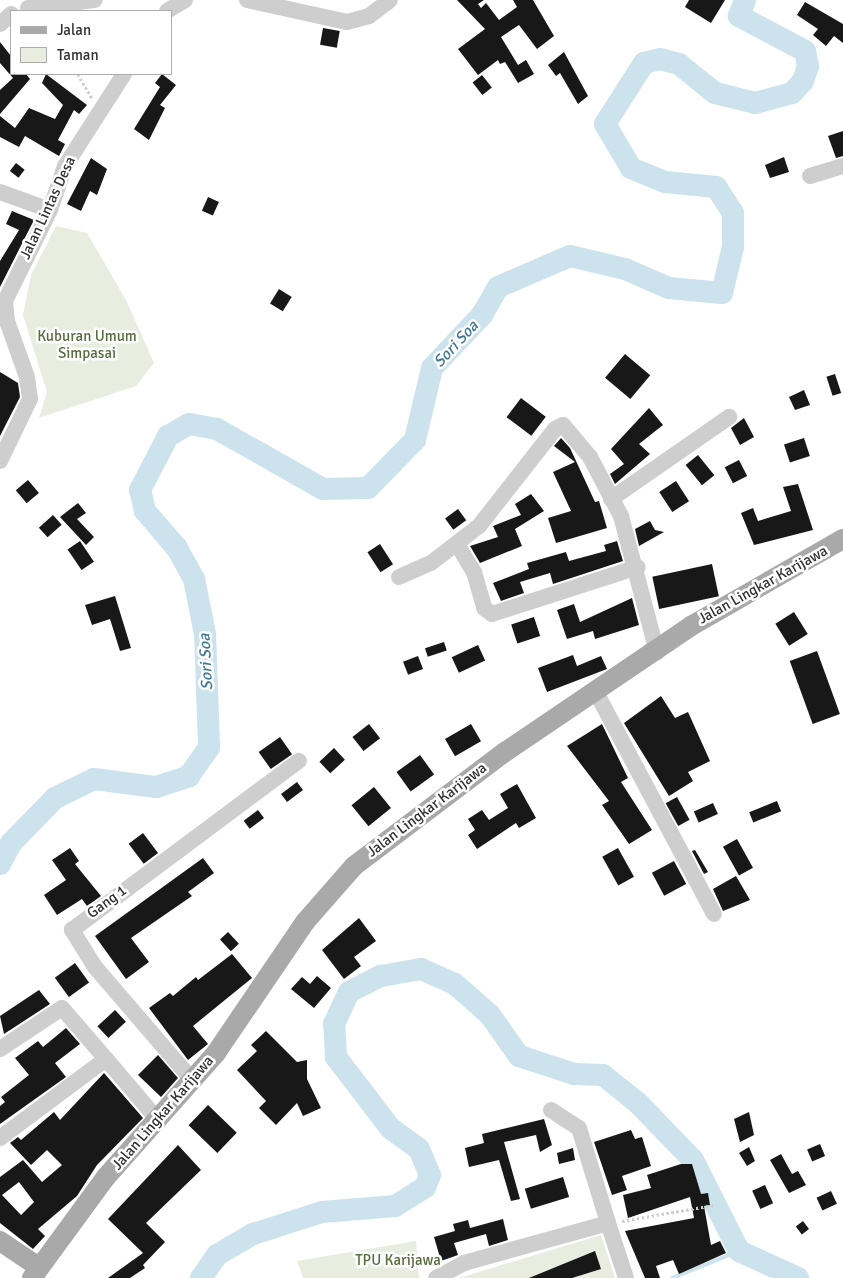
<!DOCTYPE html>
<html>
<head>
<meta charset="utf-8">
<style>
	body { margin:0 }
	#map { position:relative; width:843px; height:1278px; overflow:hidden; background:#fff; font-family:Signika,sans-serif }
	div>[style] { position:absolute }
	.green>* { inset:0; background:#e8eddf }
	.stream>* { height:4px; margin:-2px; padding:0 2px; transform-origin:2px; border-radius:2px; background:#cce2ed }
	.river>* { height:22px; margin:-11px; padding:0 11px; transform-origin:11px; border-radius:11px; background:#cce2ed }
	.building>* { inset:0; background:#181818; transform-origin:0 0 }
	.path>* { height:2.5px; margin-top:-1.25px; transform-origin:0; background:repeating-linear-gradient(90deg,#cecece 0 2.5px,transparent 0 5px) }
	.minor>* { height:16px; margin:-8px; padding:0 8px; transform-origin:8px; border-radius:8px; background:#cecece }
	.major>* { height:20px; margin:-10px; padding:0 10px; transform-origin:10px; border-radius:10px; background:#a9a9a9 }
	span { translate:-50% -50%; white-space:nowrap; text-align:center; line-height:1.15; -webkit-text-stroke:5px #fff; paint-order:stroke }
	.street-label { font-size:15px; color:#313131 }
	.park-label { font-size:15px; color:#576d3d }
	.water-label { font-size:16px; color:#3d7894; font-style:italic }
	.legend { position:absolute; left:10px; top:10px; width:162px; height:65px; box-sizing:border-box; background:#fff; border:1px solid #adadad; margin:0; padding:6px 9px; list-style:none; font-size:15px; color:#313131 }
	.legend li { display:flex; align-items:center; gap:10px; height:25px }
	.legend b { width:25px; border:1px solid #adadad }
</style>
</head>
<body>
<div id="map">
	<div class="green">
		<div style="clip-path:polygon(56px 226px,87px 233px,126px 300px,154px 363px,136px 386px,39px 418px,47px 392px,23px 315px,31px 275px)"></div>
		<div style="clip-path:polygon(601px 1235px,615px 1278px,459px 1278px)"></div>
		<div style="clip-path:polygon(416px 1241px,419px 1278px,303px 1278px,297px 1261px)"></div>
	</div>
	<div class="stream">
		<div style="left:672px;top:1278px;width:72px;rotate:-21.9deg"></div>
	</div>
	<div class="river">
		<div style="left:0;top:864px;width:24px;rotate:-62deg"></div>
		<div style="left:11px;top:843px;width:63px;rotate:-45.6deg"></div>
		<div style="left:55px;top:798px;width:43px;rotate:-26deg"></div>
		<div style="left:94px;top:779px;width:63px;rotate:7.4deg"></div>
		<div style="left:156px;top:787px;width:35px;rotate:-18deg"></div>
		<div style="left:189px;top:776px;width:35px;rotate:-55deg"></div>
		<div style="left:209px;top:747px;width:113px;rotate:-92deg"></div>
		<div style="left:205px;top:634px;width:56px;rotate:-101.3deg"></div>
		<div style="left:194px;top:579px;width:37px;rotate:-119deg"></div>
		<div style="left:176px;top:547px;width:48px;rotate:-130.7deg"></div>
		<div style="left:145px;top:511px;width:22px;rotate:-103deg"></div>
		<div style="left:140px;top:490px;width:61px;rotate:-62.6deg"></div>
		<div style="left:168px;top:436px;width:24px;rotate:-30deg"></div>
		<div style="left:189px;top:424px;width:28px;rotate:10deg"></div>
		<div style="left:217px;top:429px;width:122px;rotate:29.5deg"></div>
		<div style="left:323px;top:489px;width:45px;rotate:-1.3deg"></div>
		<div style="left:368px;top:488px;width:67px;rotate:-45.6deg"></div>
		<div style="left:415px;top:440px;width:74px;rotate:-76.7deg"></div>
		<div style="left:432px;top:368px;width:73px;rotate:-46.7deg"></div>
		<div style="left:482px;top:315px;width:32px;rotate:-60deg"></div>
		<div style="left:498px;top:287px;width:78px;rotate:-23.3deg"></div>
		<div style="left:570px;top:256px;width:57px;rotate:13.3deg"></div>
		<div style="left:625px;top:269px;width:48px;rotate:23.4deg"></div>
		<div style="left:669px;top:288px;width:53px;rotate:5.4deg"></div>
		<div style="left:722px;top:293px;width:47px;rotate:-76.6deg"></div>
		<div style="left:733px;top:247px;width:34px;rotate:-90deg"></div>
		<div style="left:733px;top:213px;width:31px;rotate:-123deg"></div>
		<div style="left:716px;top:187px;width:51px;rotate:-174.4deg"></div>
		<div style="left:665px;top:182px;width:37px;rotate:-158deg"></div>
		<div style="left:631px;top:168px;width:51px;rotate:-120.6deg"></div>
		<div style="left:605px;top:124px;width:72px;rotate:-57.4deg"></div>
		<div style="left:644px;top:63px;width:16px;rotate:-14deg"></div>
		<div style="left:660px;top:59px;width:20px;rotate:15deg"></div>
		<div style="left:679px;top:64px;width:46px;rotate:38.9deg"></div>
		<div style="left:715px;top:93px;width:41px;rotate:14deg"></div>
		<div style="left:755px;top:103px;width:38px;rotate:-15deg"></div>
		<div style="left:792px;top:93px;width:16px;rotate:-47deg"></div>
		<div style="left:803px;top:81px;width:16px;rotate:-72deg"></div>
		<div style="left:808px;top:66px;width:15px;rotate:-101deg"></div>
		<div style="left:805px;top:51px;width:75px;rotate:-152.1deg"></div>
		<div style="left:739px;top:16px;width:17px;rotate:-69deg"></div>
		<div style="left:201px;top:1278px;width:28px;rotate:-55deg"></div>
		<div style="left:217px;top:1255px;width:42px;rotate:-30.3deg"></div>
		<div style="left:253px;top:1234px;width:72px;rotate:-17.7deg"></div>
		<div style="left:322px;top:1212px;width:73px;rotate:-4.7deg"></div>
		<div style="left:395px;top:1206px;width:36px;rotate:-32deg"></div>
		<div style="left:425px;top:1187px;width:13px;rotate:-67deg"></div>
		<div style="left:430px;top:1175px;width:28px;rotate:-113deg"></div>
		<div style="left:419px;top:1149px;width:34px;rotate:-144deg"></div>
		<div style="left:391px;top:1129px;width:91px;rotate:-127.4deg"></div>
		<div style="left:336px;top:1057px;width:33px;rotate:-93deg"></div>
		<div style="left:334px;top:1024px;width:35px;rotate:-65deg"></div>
		<div style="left:349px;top:992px;width:36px;rotate:-27deg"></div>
		<div style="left:381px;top:976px;width:41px;rotate:-9.9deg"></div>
		<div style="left:421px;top:969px;width:37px;rotate:24deg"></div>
		<div style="left:455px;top:984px;width:47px;rotate:41.5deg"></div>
		<div style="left:490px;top:1015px;width:50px;rotate:54.7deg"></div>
		<div style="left:519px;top:1056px;width:58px;rotate:18.1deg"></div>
		<div style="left:574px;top:1074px;width:29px;rotate:2deg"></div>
		<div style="left:603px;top:1075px;width:45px;rotate:38.7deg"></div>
		<div style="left:638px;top:1103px;width:79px;rotate:46deg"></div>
		<div style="left:693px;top:1160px;width:102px;rotate:63.2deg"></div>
		<div style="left:739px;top:1251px;width:65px;rotate:24.6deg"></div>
	</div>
	<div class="building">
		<div style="clip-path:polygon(457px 0,484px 0,478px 4px,481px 8px,486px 3px,499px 20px,517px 7px,513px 0,533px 0,554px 36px,537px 49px,519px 25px,501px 37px,518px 65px,526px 60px,534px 74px,518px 83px,505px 62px,500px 64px,498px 60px,478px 75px,458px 49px,485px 29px)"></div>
		<div style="clip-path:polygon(689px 0,725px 0,711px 23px,685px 7px)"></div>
		<div style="clip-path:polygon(805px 2px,843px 24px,843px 43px,834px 36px,826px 46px,813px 35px,818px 29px,797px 15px)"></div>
		<div style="left:323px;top:28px;width:17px;height:17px;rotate:10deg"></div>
		<div style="clip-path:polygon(0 42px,11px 56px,11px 74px,26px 74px,30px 79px,0 114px,0 90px,13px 78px,0 63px)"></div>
		<div style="clip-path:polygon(564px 52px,588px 96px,578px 104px,560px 73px,556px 76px,548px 65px)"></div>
		<div style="clip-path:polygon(46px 74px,87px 105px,79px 114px,74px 110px,58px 140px,65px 144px,59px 156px,25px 136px,19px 147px,0 137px,0 116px,15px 128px,29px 108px,55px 119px,63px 105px,42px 83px)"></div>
		<div style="clip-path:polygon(162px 74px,176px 85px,160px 105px,165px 108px,149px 140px,134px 129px,160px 87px,155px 83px)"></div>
		<div style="left:482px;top:75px;width:16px;height:12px;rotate:52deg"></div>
		<div style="clip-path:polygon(843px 131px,843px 156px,836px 158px,828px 136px)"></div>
		<div style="clip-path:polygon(784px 157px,789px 172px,770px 178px,765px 165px)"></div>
		<div style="clip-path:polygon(91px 158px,107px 169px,97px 195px,90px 191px,81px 211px,67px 204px)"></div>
		<div style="left:16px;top:163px;width:11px;height:10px;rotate:38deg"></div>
		<div style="left:208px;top:197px;width:12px;height:15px;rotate:24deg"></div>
		<div style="clip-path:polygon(12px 211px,34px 220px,0 287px,0 261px,19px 230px,6px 224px)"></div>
		<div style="left:279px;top:289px;width:15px;height:17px;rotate:32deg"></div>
		<div style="left:625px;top:354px;width:33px;height:31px;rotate:40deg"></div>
		<div style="clip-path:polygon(0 372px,18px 383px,20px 397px,0 436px)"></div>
		<div style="left:835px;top:374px;width:20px;height:9px;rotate:72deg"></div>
		<div style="clip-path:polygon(804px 390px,810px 405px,795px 410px,789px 397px)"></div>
		<div style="left:521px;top:398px;width:31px;height:24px;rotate:37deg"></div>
		<div style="clip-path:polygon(649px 408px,663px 425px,639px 444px,650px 454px,615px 484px,610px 474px,624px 464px,611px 449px)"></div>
		<div style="clip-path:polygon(744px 418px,754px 437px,740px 445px,731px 428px)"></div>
		<div style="clip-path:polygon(561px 438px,570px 448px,595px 502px,599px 501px,607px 528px,556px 543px,548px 518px,571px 511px,553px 472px,575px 462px,554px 446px)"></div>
		<div style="left:804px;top:438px;width:19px;height:21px;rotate:72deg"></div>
		<div style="left:698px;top:455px;width:26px;height:16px;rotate:51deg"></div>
		<div style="left:739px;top:460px;width:18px;height:16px;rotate:63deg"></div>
		<div style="left:28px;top:480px;width:17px;height:16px;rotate:50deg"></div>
		<div style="left:676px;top:481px;width:24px;height:20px;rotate:57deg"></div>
		<div style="clip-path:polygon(798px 484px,813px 530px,754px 545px,741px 513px,753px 508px,758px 521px,791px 511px,783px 487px)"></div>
		<div style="clip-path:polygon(531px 494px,544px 511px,515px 529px,522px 546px,480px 563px,470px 546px,498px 537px,493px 526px,521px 515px,515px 504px)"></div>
		<div style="clip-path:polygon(78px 503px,86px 513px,77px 519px,94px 537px,86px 545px,60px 517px)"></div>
		<div style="left:458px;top:509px;width:14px;height:16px;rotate:54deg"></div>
		<div style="left:53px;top:515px;width:13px;height:19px;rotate:48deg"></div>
		<div style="clip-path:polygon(650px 521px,655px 530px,664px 532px,639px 546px,635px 529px)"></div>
		<div style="left:80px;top:541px;width:25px;height:15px;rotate:56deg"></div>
		<div style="clip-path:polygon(617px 541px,623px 561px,553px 584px,550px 573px,520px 582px,524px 593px,501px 601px,493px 583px,529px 569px,527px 563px,566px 552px,569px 561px,606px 551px,604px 545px)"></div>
		<div style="left:380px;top:544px;width:24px;height:15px;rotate:57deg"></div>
		<div style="left:712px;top:564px;width:33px;height:61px;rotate:78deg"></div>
		<div style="clip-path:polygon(115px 596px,131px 648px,120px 651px,110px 619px,92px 625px,85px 605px)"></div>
		<div style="clip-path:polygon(632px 598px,639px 625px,595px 639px,593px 631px,567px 639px,557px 610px,574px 604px,580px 622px)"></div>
		<div style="left:794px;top:612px;width:26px;height:22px;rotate:58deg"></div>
		<div style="left:534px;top:617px;width:20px;height:24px;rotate:72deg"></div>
		<div style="left:444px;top:642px;width:9px;height:20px;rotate:72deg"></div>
		<div style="left:478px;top:645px;width:17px;height:29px;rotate:65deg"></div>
		<div style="left:817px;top:651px;width:67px;height:29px;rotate:70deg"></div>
		<div style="clip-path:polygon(573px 655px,577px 666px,601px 656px,607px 669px,547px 692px,538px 668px)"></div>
		<div style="left:418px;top:656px;width:14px;height:16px;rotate:69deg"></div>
		<div style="clip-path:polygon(661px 696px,675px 718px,688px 712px,710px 761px,688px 772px,693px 781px,669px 796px,624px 723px)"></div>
		<div style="left:369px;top:724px;width:18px;height:21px;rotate:52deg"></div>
		<div style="left:471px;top:724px;width:20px;height:30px;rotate:60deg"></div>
		<div style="clip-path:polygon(602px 724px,628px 778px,621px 782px,652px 830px,629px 844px,602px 805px,609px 801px,567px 746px)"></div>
		<div style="left:280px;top:737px;width:21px;height:26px;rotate:55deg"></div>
		<div style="left:334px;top:748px;width:16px;height:20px;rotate:47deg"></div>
		<div style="left:420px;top:755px;width:24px;height:29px;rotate:54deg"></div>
		<div style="left:297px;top:782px;width:10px;height:20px;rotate:53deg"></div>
		<div style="clip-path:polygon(517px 784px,536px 818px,519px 828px,516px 823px,477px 849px,468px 835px,475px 830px,468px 819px,482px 810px,489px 820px,508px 808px,500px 794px)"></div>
		<div style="left:374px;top:787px;width:27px;height:29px;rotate:51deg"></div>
		<div style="left:677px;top:797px;width:26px;height:13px;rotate:61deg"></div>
		<div style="left:777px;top:801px;width:11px;height:30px;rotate:68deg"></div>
		<div style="left:713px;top:803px;width:12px;height:21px;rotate:66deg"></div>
		<div style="left:258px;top:810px;width:10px;height:18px;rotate:53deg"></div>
		<div style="left:143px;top:833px;width:25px;height:18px;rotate:53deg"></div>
		<div style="left:737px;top:839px;width:33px;height:16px;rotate:61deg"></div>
		<div style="clip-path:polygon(70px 848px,79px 861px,75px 864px,101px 896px,87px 906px,82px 899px,57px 915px,44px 895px,66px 880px,52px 860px)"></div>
		<div style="left:618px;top:848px;width:33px;height:18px;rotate:61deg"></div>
		<div style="clip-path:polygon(695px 850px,708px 872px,704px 874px,692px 851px)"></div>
		<div style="clip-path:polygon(203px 858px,214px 873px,188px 892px,192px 896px,131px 938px,149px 962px,126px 979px,95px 936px)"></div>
		<div style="left:674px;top:861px;width:26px;height:25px;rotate:62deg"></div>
		<div style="clip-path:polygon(736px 876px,750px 900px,723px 911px,713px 889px)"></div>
		<div style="clip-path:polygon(359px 918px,376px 941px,354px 957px,361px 966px,344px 979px,322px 950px)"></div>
		<div style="left:228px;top:932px;width:16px;height:11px;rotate:47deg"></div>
		<div style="clip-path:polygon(232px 954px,252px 978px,193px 1026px,208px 1044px,188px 1060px,149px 1008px,170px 993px,173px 996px,196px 977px,198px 980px)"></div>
		<div style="left:75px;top:963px;width:24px;height:25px;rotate:54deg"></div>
		<div style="clip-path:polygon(317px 976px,331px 988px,314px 1008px,291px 989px,302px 977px,310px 984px)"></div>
		<div style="clip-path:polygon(39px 990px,50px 1004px,4px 1034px,0 1016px)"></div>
		<div style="left:115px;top:1010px;width:16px;height:24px;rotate:47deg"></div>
		<div style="clip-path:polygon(66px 1028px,80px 1044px,55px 1063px,66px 1077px,0 1124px,0 1106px,5px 1102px,1px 1097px,29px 1075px,15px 1058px,38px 1041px,43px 1047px)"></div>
		<div style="clip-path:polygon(266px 1031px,297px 1062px,307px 1060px,307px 1079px,321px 1108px,303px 1116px,297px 1103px,276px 1125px,259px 1108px,266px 1101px,237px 1070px,257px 1051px,251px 1045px)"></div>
		<div style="clip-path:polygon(158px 1055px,178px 1078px,161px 1097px,138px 1075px)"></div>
		<div style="clip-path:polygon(evenodd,104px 1073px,143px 1118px,97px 1165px,77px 1196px,38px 1229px,45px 1236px,33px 1249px,0 1223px,0 1177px,23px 1160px,42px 1182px,62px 1165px,47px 1150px,31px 1165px,10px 1143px,18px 1137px,21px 1140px,54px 1112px,60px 1120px,104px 1073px,19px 1182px,34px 1202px,21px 1215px,2px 1195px,19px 1182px)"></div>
		<div style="left:208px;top:1105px;width:40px;height:28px;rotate:44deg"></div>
		<div style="clip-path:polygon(749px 1112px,754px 1135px,740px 1142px,734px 1119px)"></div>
		<div style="clip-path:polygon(544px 1119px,552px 1145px,540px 1152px,536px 1135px,504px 1142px,520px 1199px,511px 1201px,499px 1160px,469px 1167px,465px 1148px,484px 1143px,482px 1134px)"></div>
		<div style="clip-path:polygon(631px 1130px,635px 1139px,642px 1137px,651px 1166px,622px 1176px,627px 1190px,612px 1195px,594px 1142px)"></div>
		<div style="left:820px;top:1144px;width:13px;height:14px;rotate:67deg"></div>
		<div style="clip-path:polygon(178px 1145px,201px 1170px,146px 1223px,165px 1242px,143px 1265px,145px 1268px,130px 1278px,108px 1278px,143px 1253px,108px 1219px)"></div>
		<div style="clip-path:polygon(749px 1147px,755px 1161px,747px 1166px,739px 1153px)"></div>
		<div style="clip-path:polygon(573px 1148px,575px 1160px,559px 1164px,557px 1153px)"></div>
		<div style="clip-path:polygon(781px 1154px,792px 1174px,798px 1171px,806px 1185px,789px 1193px,770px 1160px)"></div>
		<div style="clip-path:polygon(681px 1164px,692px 1164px,701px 1194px,708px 1193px,710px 1205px,704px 1206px,711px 1245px,720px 1241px,726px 1253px,679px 1274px,673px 1260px,656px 1266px,660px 1278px,645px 1278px,625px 1231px,694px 1218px,690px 1197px,628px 1218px,623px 1195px,651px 1188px,647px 1175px)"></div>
		<div style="left:563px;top:1177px;width:21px;height:40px;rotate:73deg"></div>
		<div style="left:765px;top:1185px;width:20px;height:14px;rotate:66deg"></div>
		<div style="left:831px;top:1191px;width:14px;height:16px;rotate:65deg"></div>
		<div style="clip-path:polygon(503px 1219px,508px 1240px,489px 1246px,486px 1234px,454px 1243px,458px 1255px,441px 1261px,434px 1237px,455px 1231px,453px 1224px,468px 1220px,470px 1228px)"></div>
		<div style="left:803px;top:1221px;width:10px;height:9px;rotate:53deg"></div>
		<div style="clip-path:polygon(595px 1251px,601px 1269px,572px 1278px,529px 1278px)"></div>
	</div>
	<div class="path">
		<div style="left:78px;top:74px;width:28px;rotate:60deg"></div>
		<div style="left:622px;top:1221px;width:93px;rotate:-9.9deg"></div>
	</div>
	<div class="minor">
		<div style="left:247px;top:0;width:102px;rotate:12.4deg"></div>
		<div style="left:347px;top:22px;width:23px;rotate:-15deg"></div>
		<div style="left:369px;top:16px;width:26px;rotate:-37deg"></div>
		<div style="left:28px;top:8px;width:67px;rotate:-6.8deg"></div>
		<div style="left:167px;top:11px;width:21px;rotate:-31deg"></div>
		<div style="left:0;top:24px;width:15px;rotate:-42deg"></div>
		<div style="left:810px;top:176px;width:34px;rotate:-17deg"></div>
		<div style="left:0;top:192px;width:53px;rotate:19.8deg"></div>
		<div style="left:0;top:461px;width:69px;rotate:-64.2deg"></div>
		<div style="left:30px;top:399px;width:22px;rotate:-98deg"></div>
		<div style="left:27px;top:377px;width:59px;rotate:-109.7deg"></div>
		<div style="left:7px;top:321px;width:20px;rotate:-96deg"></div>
		<div style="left:5px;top:301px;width:102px;rotate:-63.7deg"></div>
		<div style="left:50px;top:210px;width:46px;rotate:-71.2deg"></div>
		<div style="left:65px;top:166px;width:109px;rotate:-57.3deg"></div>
		<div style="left:611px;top:499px;width:144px;rotate:-34.8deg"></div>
		<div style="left:457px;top:544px;width:33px;rotate:59deg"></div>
		<div style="left:474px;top:572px;width:37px;rotate:74deg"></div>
		<div style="left:484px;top:608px;width:10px;rotate:37deg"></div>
		<div style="left:492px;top:614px;width:153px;rotate:-17.8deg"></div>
		<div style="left:399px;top:577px;width:35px;rotate:-24deg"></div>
		<div style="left:431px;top:563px;width:61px;rotate:-37.6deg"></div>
		<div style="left:479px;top:526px;width:123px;rotate:-51.9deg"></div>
		<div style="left:555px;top:429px;width:9px;rotate:-27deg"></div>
		<div style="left:563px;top:425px;width:42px;rotate:49.8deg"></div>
		<div style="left:590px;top:457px;width:67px;rotate:62.3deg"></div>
		<div style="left:621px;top:516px;width:141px;rotate:75.2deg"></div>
		<div style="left:597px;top:694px;width:249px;rotate:62deg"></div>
		<div style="left:0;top:1049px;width:74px;rotate:-33.5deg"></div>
		<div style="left:62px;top:1008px;width:67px;rotate:49.2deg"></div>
		<div style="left:193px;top:1081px;width:150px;rotate:-130.7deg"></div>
		<div style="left:95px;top:967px;width:44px;rotate:-121.9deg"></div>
		<div style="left:72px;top:930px;width:283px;rotate:-36.7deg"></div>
		<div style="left:551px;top:1110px;width:33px;rotate:33deg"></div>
		<div style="left:579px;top:1128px;width:99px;rotate:73deg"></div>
		<div style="left:0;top:1138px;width:132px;rotate:-36.7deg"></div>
		<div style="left:106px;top:1059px;width:80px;rotate:49.6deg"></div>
		<div style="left:436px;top:1278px;width:32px;rotate:-28deg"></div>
		<div style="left:464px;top:1263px;width:149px;rotate:-15.5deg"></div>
		<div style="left:608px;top:1223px;width:58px;rotate:71.9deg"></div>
	</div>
	<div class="major">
		<div style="left:0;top:1241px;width:45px;rotate:34deg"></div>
		<div style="left:32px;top:1278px;width:125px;rotate:-53.8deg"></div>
		<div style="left:106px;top:1177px;width:166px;rotate:-48.4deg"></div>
		<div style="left:216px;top:1053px;width:158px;rotate:-55.8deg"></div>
		<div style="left:305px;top:922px;width:74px;rotate:-48.8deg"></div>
		<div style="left:354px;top:866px;width:189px;rotate:-37.1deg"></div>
		<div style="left:505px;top:752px;width:225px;rotate:-34.1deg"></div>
		<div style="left:691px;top:626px;width:175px;rotate:-29.8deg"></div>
	</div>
	<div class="street-label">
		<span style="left:48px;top:208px;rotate:-65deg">Jalan Lintas Desa</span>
		<span style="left:763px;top:585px;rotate:-29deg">Jalan Lingkar Karijawa</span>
		<span style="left:427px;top:810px;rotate:-37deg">Jalan Lingkar Karijawa</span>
		<span style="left:107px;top:902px;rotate:-36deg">Gang 1</span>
		<span style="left:163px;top:1113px;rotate:-49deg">Jalan Lingkar Karijawa</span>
	</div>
	<div class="park-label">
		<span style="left:87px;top:345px">Kuburan Umum<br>Simpasai</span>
		<span style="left:398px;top:1261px">TPU Karijawa</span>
	</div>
	<div class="water-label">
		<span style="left:456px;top:344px;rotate:-47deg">Sori Soa</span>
		<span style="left:206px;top:662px;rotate:-93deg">Sori Soa</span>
	</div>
	<ul class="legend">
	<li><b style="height:6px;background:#a9a9a9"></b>Jalan</li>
	<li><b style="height:14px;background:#e8eddf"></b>Taman</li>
	</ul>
</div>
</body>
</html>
